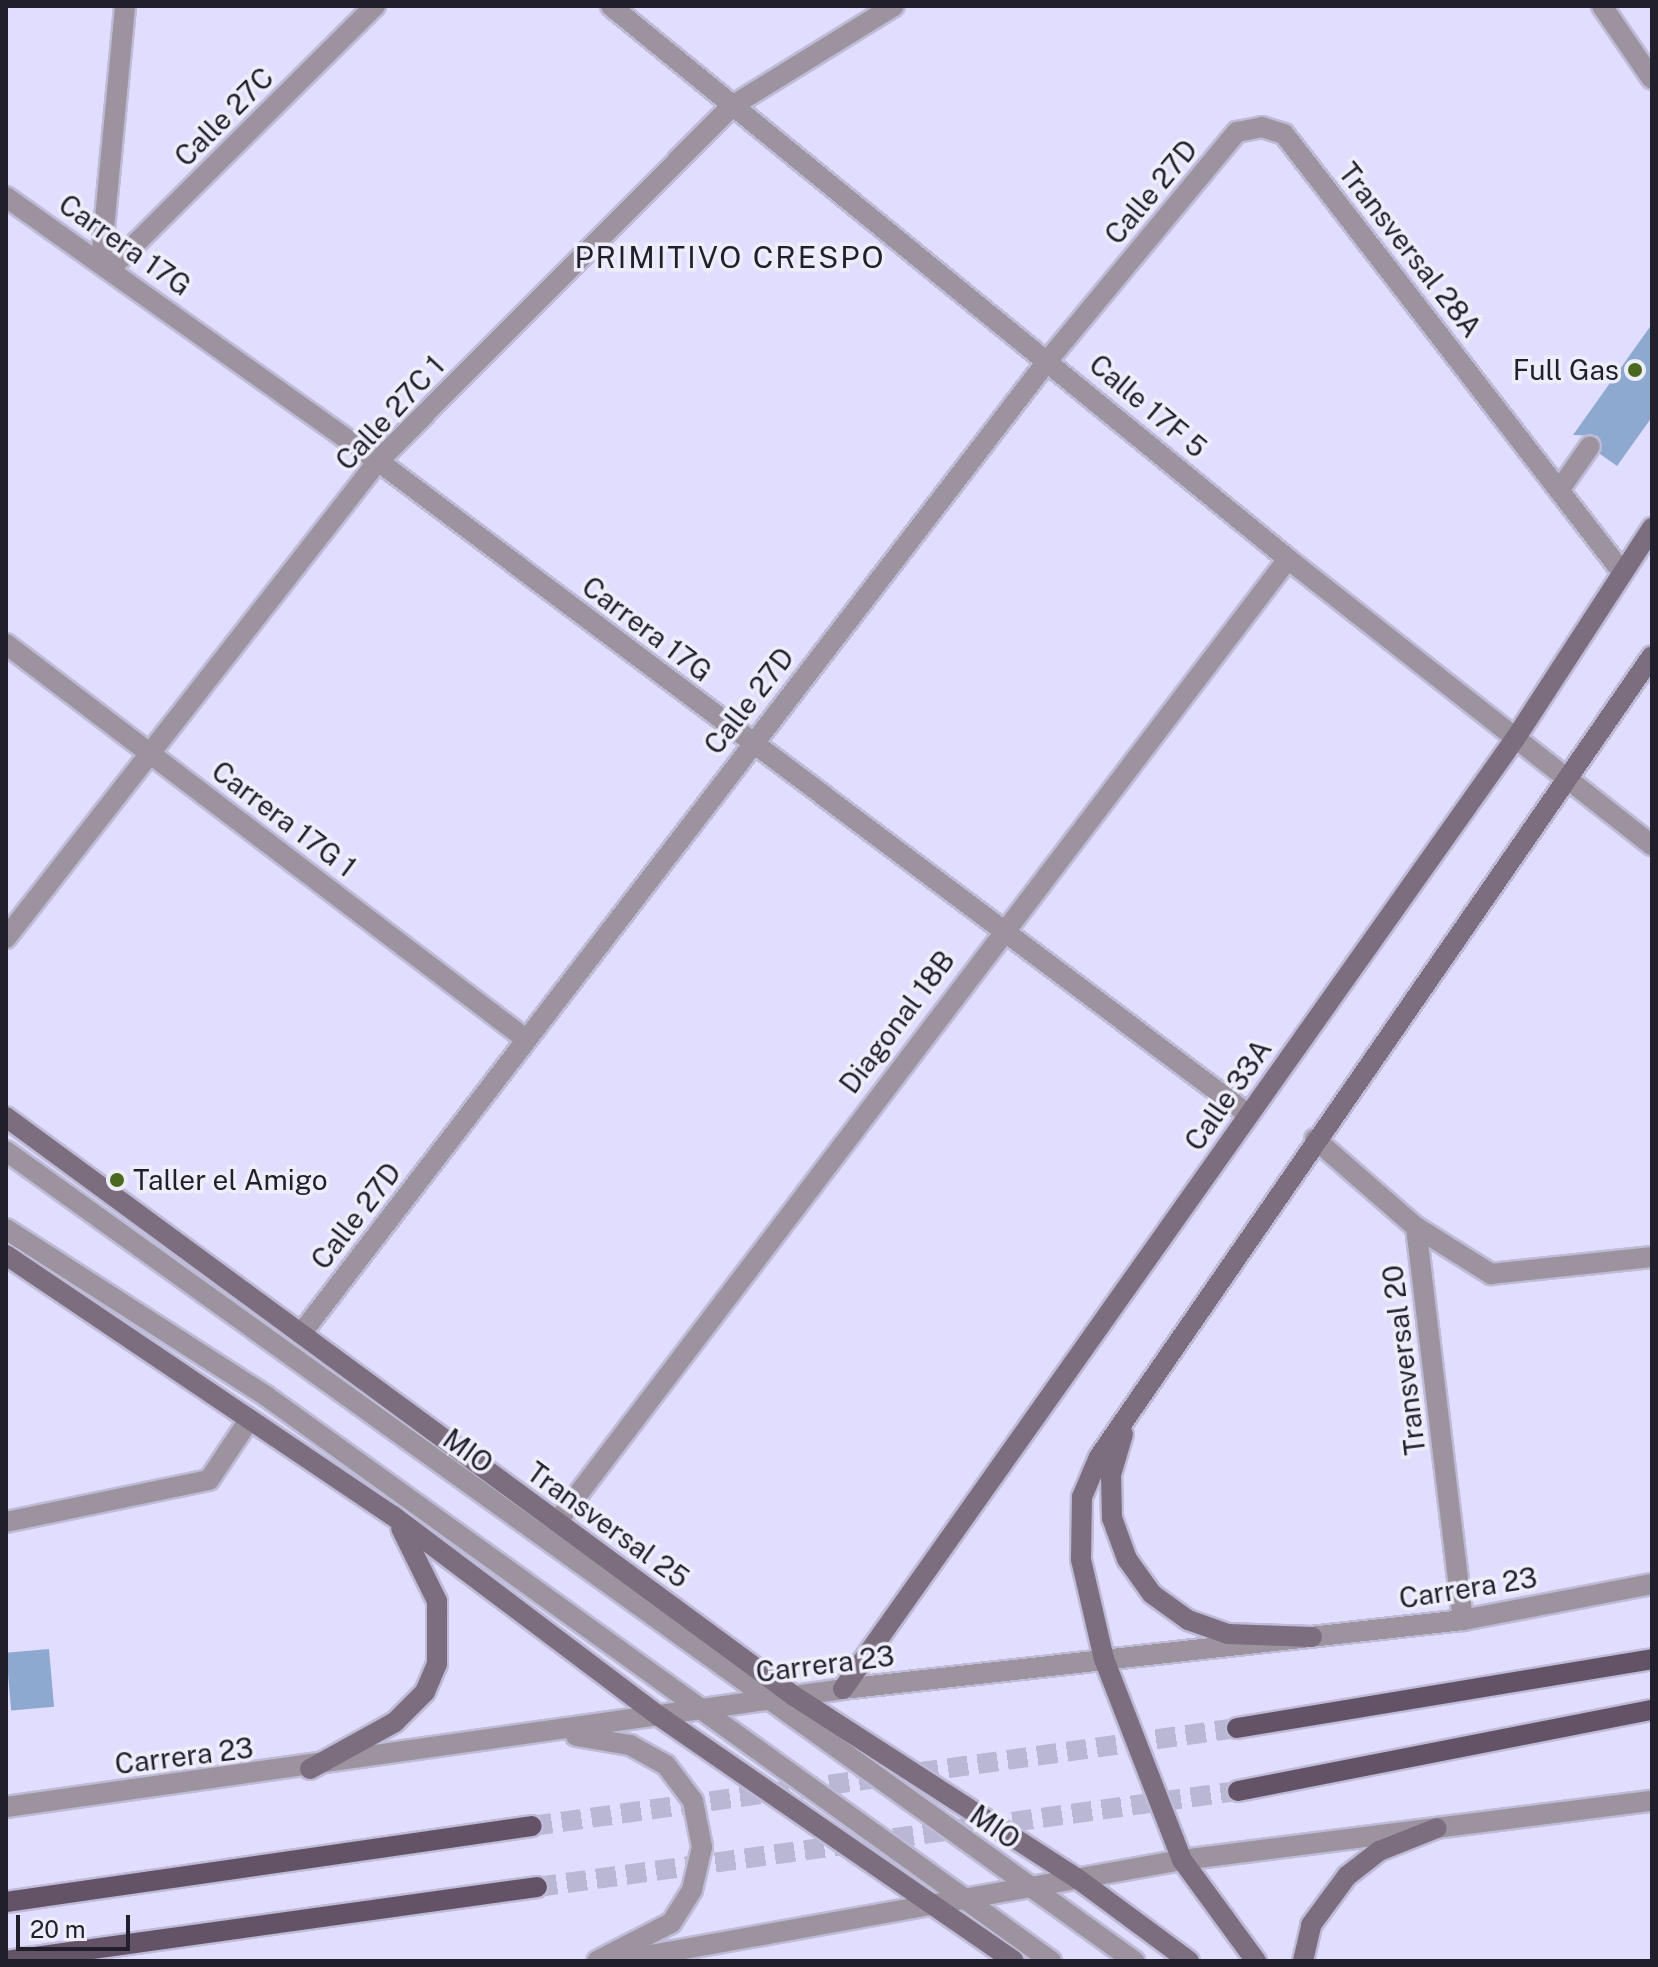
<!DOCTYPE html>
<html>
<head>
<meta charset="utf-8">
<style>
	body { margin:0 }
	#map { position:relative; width:1658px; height:1967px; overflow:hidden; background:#e0ddfe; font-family:"Public Sans",sans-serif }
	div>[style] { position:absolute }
	.building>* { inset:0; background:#8ea9d0; transform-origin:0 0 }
	.primary-tunnel>* { height:20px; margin-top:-10px; transform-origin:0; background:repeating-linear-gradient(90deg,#bab7d4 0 20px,transparent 0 30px) }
	.roads { filter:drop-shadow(2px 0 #bebbd8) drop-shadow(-2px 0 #bebbd8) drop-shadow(0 2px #bebbd8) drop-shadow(0 -2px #bebbd8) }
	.service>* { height:20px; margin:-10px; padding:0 10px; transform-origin:10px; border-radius:10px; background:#9d939f }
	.minor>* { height:20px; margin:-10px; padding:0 10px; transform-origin:10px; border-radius:10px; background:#9d939f }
	.tertiary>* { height:20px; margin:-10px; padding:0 10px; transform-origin:10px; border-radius:10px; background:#9d939f }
	.secondary>* { height:20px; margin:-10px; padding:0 10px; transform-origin:10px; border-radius:10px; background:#7c6e7e }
	.primary>* { height:20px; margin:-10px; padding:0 10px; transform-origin:10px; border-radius:10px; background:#645367 }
	.dots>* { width:22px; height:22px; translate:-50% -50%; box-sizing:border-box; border:4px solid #eeedfa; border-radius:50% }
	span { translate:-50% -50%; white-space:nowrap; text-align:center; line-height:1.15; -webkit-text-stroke:7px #eeedfa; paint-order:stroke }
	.street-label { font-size:28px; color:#211f2b }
	.poi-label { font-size:28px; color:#211f2b }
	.right { translate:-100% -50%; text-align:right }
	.left { translate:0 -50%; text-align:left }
	.neighbourhood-label { font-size:30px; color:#211f2b; letter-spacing:2px }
	.frame { position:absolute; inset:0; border:8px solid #211f2b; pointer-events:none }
	.scale { position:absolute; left:16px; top:1915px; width:114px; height:36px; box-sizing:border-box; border:4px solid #211f2b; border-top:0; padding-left:10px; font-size:24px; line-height:28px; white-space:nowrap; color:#211f2b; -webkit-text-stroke:6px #eeedfa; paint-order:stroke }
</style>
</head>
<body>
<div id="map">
	<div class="building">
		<div style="clip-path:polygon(1652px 324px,1652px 417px,1617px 466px,1600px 454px,1598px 436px,1573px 435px)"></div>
		<div style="left:49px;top:1649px;width:58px;height:43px;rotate:85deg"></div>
	</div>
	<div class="primary-tunnel">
		<div style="left:532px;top:1826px;width:712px;rotate:-7.91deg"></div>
		<div style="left:537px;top:1887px;width:708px;rotate:-7.8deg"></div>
	</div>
	<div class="roads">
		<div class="service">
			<div style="left:1560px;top:489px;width:52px;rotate:-55.1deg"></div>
			<div style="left:6px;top:1151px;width:1389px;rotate:35.68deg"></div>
			<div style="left:6px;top:1229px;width:309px;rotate:32.7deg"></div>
			<div style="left:266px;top:1396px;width:967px;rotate:35.74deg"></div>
			<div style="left:6px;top:1522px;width:207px;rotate:-11.7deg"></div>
			<div style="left:209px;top:1480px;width:72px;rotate:-56.3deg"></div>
		</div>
		<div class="minor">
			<div style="left:611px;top:6px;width:874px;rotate:39.24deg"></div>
			<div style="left:1288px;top:559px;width:463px;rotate:38.2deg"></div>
			<div style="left:6px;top:197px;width:456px;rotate:35.4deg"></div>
			<div style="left:378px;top:461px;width:1089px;rotate:36.9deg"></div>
			<div style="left:101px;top:261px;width:256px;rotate:-84.6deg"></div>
			<div style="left:112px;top:267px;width:371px;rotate:-44.8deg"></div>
			<div style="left:6px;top:644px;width:654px;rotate:37.24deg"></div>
			<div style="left:6px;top:938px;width:605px;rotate:-52.05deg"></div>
			<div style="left:378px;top:461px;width:501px;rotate:-45.08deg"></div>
			<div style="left:732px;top:106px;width:190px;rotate:-31.7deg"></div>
			<div style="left:1315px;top:1139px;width:134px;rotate:41.1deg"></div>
			<div style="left:1416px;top:1227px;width:396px;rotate:83.2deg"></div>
			<div style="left:1416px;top:1227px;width:89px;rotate:32.1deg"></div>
			<div style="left:1491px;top:1274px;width:162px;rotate:-6deg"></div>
			<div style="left:301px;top:1334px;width:1229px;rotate:-52.51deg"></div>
			<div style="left:1049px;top:359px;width:295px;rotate:-50.4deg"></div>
			<div style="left:1237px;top:132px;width:25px;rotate:-11deg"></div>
			<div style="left:1262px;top:127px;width:23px;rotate:18deg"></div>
			<div style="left:1284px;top:134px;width:553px;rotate:52.34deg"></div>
			<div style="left:557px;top:1522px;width:1209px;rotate:-52.8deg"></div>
		</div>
		<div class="tertiary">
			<div style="left:1602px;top:6px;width:88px;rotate:55.6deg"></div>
			<div style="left:576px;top:1736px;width:55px;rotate:9.5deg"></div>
			<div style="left:630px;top:1745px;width:41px;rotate:29.1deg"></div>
			<div style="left:666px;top:1765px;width:45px;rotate:53.1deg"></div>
			<div style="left:693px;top:1801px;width:47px;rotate:78.9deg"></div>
			<div style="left:702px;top:1847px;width:44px;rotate:103.1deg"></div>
			<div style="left:692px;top:1890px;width:39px;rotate:122deg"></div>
			<div style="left:671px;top:1923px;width:83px;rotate:152.8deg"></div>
			<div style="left:6px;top:1807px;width:845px;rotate:-8.02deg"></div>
			<div style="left:843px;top:1689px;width:624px;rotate:-6.35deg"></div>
			<div style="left:1463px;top:1620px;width:192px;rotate:-10.8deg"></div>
			<div style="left:617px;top:1961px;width:574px;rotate:-10.14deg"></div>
			<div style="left:1182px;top:1860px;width:474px;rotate:-7.2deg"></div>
		</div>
		<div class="secondary">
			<div style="left:6px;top:1117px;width:978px;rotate:36.31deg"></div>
			<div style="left:794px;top:1696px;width:338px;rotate:32.8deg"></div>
			<div style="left:1078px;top:1879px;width:138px;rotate:36.5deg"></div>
			<div style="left:6px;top:1255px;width:465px;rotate:34deg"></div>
			<div style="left:392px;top:1515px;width:334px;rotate:37deg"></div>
			<div style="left:659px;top:1716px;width:431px;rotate:34.6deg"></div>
			<div style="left:1123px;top:1434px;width:43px;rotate:106.3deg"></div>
			<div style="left:1111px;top:1475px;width:43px;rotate:88.7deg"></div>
			<div style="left:1112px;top:1518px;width:44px;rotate:69.9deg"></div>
			<div style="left:1127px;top:1559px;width:43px;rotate:54.5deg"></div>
			<div style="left:1152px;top:1594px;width:44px;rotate:35.8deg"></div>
			<div style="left:1188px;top:1620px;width:42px;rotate:19.3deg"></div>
			<div style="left:1228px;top:1634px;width:84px;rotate:2deg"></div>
			<div style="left:843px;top:1689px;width:1164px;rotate:-54.73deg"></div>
			<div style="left:1515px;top:739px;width:252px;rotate:-57deg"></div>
			<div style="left:310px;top:1769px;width:97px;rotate:-28.9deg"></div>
			<div style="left:395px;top:1722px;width:42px;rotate:-45deg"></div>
			<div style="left:425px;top:1692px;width:30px;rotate:-67deg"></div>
			<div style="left:437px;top:1664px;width:63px;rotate:-90deg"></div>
			<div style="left:437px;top:1601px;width:81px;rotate:-116.3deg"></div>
			<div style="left:1256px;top:1961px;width:125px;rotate:-126.2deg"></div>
			<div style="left:1182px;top:1860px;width:216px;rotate:-111.2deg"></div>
			<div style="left:1104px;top:1659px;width:103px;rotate:-103deg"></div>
			<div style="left:1081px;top:1559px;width:62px;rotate:-89.1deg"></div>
			<div style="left:1082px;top:1497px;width:43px;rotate:-67deg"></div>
			<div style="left:1099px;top:1457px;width:973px;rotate:-55.38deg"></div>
			<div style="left:1303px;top:1961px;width:37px;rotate:-77deg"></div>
			<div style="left:1311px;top:1925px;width:61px;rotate:-53.7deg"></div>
			<div style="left:1347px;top:1876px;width:41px;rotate:-38deg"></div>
			<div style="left:1379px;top:1851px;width:62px;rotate:-21.6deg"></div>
		</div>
		<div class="primary">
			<div style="left:1237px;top:1728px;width:421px;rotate:-9.4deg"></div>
			<div style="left:1238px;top:1791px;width:422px;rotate:-11.1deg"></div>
			<div style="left:6px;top:1902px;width:531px;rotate:-8.22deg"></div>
			<div style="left:6px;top:1961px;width:536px;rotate:-7.93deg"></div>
		</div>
	</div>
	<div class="dots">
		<div style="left:1635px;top:370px;background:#4a691f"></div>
		<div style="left:117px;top:1180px;background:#4a691f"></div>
	</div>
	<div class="street-label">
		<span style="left:224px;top:117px;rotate:-45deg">Calle 27C</span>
		<span style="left:1151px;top:192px;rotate:-50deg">Calle 27D</span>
		<span style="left:125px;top:245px;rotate:35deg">Carrera 17G</span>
		<span style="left:1410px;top:250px;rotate:52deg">Transversal 28A</span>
		<span style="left:1148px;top:406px;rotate:40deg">Calle 17F 5</span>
		<span style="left:390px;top:413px;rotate:-47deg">Calle 27C 1</span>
		<span style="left:647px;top:629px;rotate:37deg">Carrera 17G</span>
		<span style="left:749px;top:701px;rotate:-52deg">Calle 27D</span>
		<span style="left:284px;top:819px;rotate:37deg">Carrera 17G 1</span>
		<span style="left:897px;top:1022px;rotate:-53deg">Diagonal 18B</span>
		<span style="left:1228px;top:1095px;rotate:-55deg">Calle 33A</span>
		<span style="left:356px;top:1216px;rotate:-52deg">Calle 27D</span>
		<span style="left:1404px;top:1360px;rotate:-97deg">Transversal 20</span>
		<span style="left:468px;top:1451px;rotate:36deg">MIO</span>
		<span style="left:608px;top:1525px;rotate:36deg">Transversal 25</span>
		<span style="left:1468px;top:1588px;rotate:-9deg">Carrera 23</span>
		<span style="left:825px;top:1664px;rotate:-7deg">Carrera 23</span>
		<span style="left:184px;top:1756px;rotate:-7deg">Carrera 23</span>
		<span style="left:995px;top:1827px;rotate:35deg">MIO</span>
	</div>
	<div class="poi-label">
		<span class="right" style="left:1619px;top:370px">Full Gas</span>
		<span class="left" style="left:133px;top:1180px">Taller el Amigo</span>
	</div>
	<div class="neighbourhood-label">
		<span style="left:730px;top:257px">PRIMITIVO CRESPO</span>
	</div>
	<div class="frame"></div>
	<div class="scale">20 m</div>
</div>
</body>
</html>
